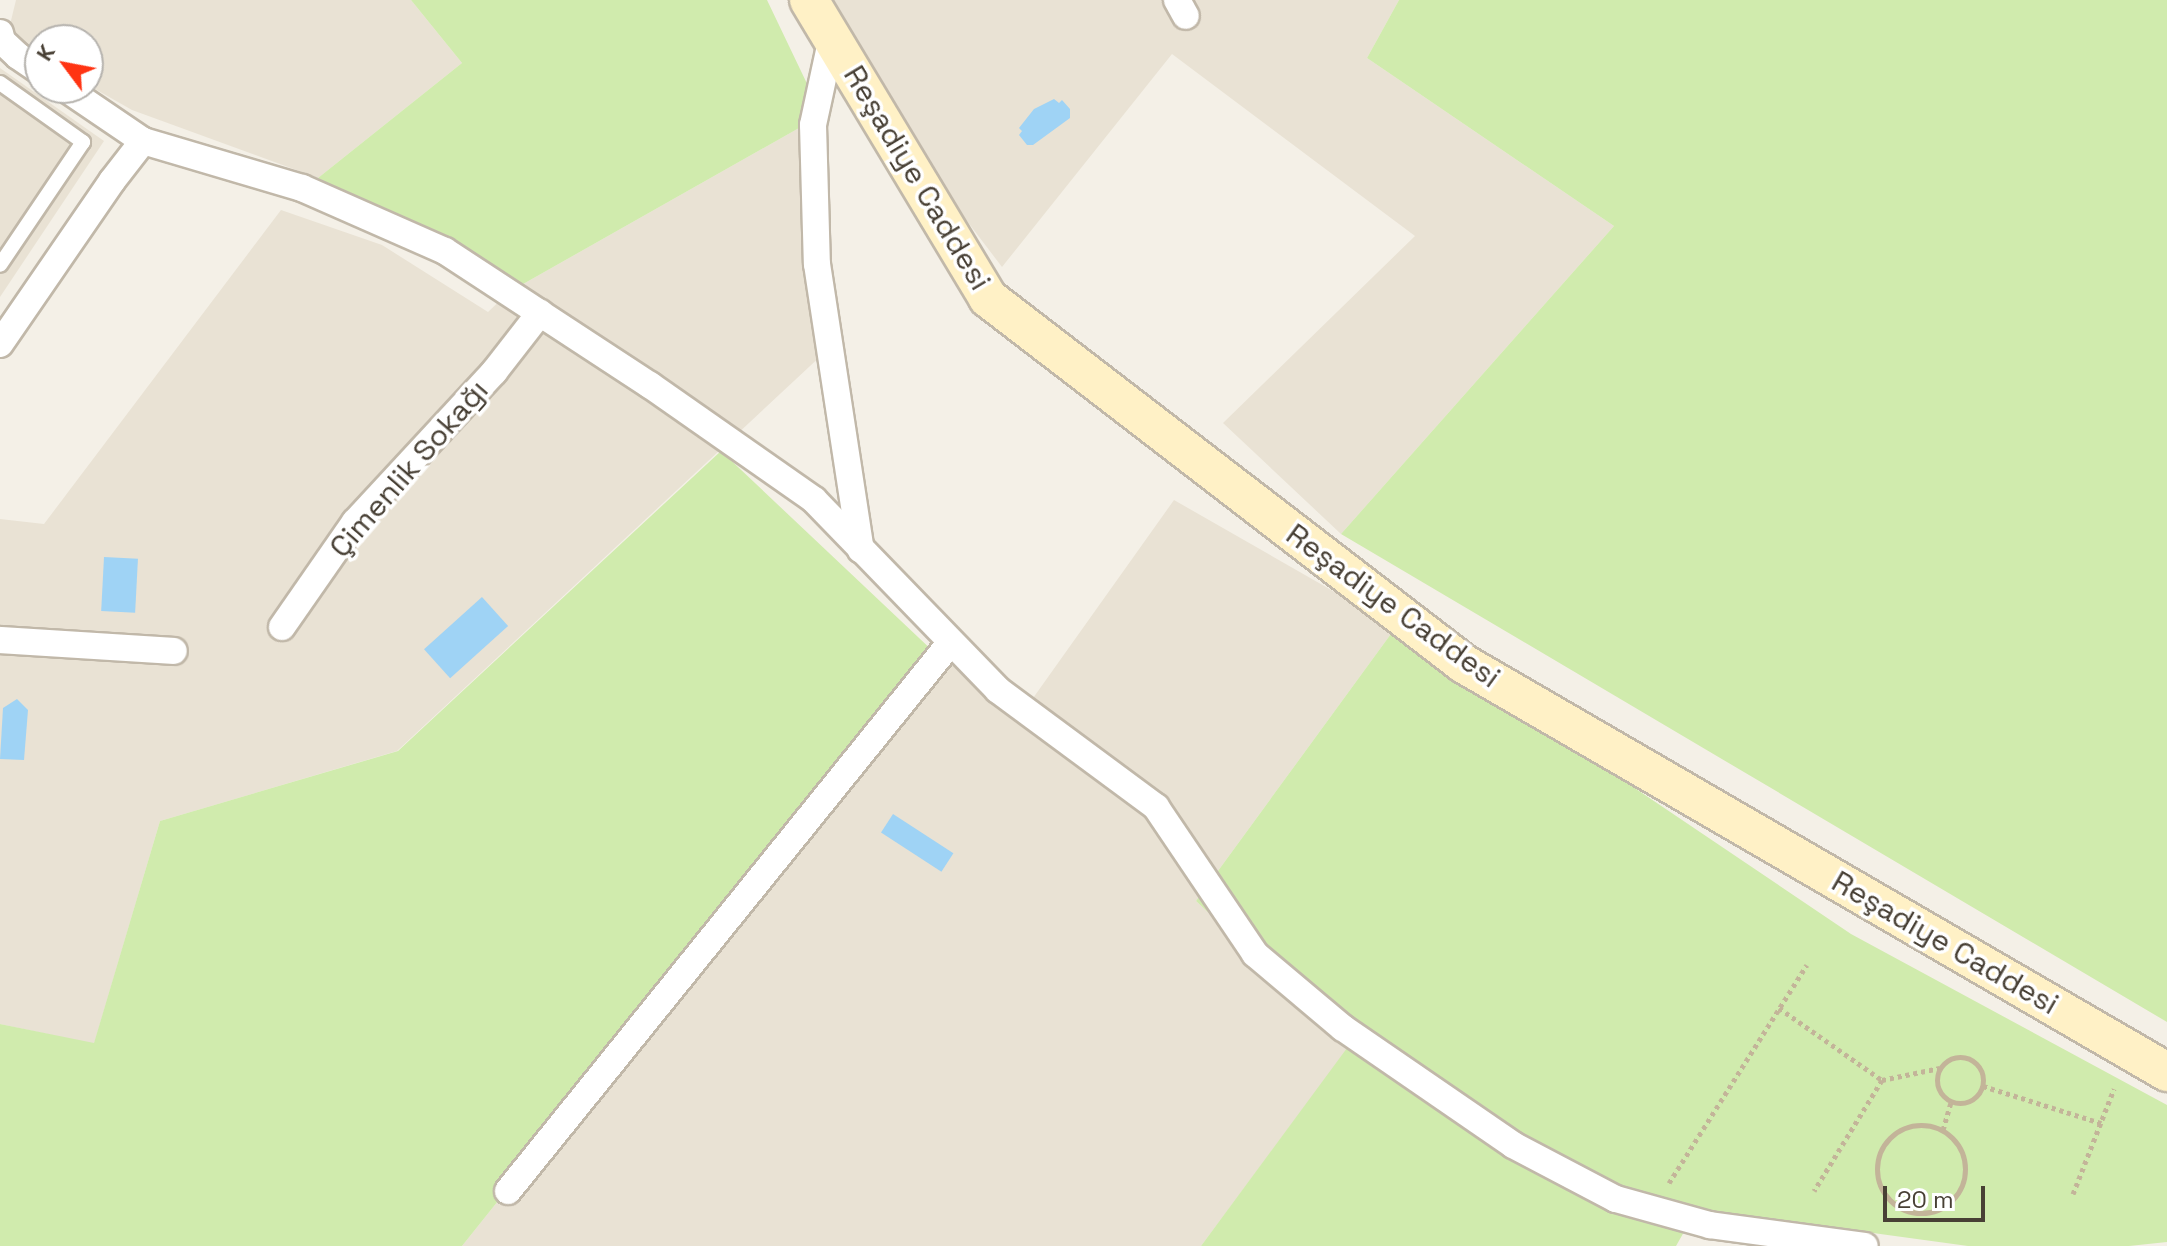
<!DOCTYPE html>
<html>
<head>
<meta charset="utf-8">
<style>
	body { margin:0 }
	#map { position:relative; width:2167px; height:1246px; overflow:hidden; background:#f4f0e7; font-family:"Space Grotesk",sans-serif }
	div>[style] { position:absolute }
	.residential>* { inset:0; background:#e9e2d4 }
	.green>* { inset:0; background:#d0ebad }
	.water>* { inset:0; background:#9fd3f5; transform-origin:0 0 }
	.path>* { height:5px; margin-top:-2.5px; transform-origin:0; background:repeating-linear-gradient(90deg,#c3b499 0 4px,transparent 0 8px) }
	.path>.ring { margin:-2.5px; padding:0; box-sizing:content-box; background:none; border:5px solid #c3b499; border-radius:50% }
	.roads { filter:drop-shadow(2px 0 #c1b8a9) drop-shadow(-2px 0 #c1b8a9) drop-shadow(0 2px #c1b8a9) drop-shadow(0 -2px #c1b8a9) }
	.lane>* { height:14px; margin:-7px; padding:0 7px; transform-origin:7px; border-radius:7px; background:#fff }
	.street>* { height:26px; margin:-13px; padding:0 13px; transform-origin:13px; border-radius:13px; background:#fff }
	.secondary>* { height:38px; margin:-19px; padding:0 19px; transform-origin:19px; border-radius:19px; background:#fff1c6 }
	span { translate:-50% -50%; white-space:nowrap; text-align:center; line-height:1.15; -webkit-text-stroke:7px #fff; paint-order:stroke }
	.street-label { font-size:30px; color:#484035 }
	.north { position:absolute; left:24px; top:24px; width:80px; height:80px; box-sizing:border-box; background:#fff; border:2px solid #b6b3ae; border-radius:50%; rotate:302deg; font-size:22px; font-weight:700; line-height:32px; text-align:center; color:#484035 }
	.north::after { content:''; display:block; margin:auto; width:28px; height:36px; background:#ff3413; clip-path:polygon(50% 0,100% 100%,50% 72%,0 100%) }
	.scale { position:absolute; left:1883px; top:1186px; width:102px; height:36px; box-sizing:border-box; border:4px solid #484035; border-top:0; padding-left:10px; font-size:24px; line-height:28px; white-space:nowrap; color:#484035; -webkit-text-stroke:6px #fff; paint-order:stroke }
</style>
</head>
<body>
<div id="map">
	<div class="residential">
		<div style="clip-path:polygon(16px 0,411px 0,462px 63px,318px 178px,132px 110px,88px 85px,88px 40px,40px 40px,40px 57px,7px 37px)"></div>
		<div style="clip-path:polygon(829px 0,1399px 0,1367px 58px,1614px 226px,1341px 534px,1223px 423px,1415px 236px,1172px 54px,1002px 267px,884px 112px)"></div>
		<div style="clip-path:polygon(0 68px,104px 141px,0 297px)"></div>
		<div style="clip-path:polygon(822px 115px,824px 353px,397px 751px,160px 821px,94px 1044px,0 1024px,0 519px,44px 524px,281px 210px,382px 245px,488px 312px,509px 292px)"></div>
		<div style="clip-path:polygon(1174px 500px,1396px 627px,1196px 901px,1351px 1044px,1201px 1246px,462px 1246px,936px 654px,1021px 715px)"></div>
	</div>
	<div class="green">
		<div style="clip-path:polygon(411px 0,767px 0,822px 115px,509px 292px,318px 178px,462px 63px)"></div>
		<div style="clip-path:polygon(1399px 0,2167px 0,2167px 1022px,1341px 534px,1614px 226px,1367px 58px)"></div>
		<div style="clip-path:polygon(721px 451px,936px 654px,462px 1246px,0 1246px,0 1024px,94px 1043px,160px 821px,398px 751px)"></div>
		<div style="clip-path:polygon(1396px 627px,1851px 934px,2167px 1105px,2167px 1242px,2129px 1246px,1968px 1246px,1697px 1209px,1676px 1246px,1201px 1246px,1350px 1044px,1196px 901px)"></div>
	</div>
	<div class="water">
		<div style="clip-path:polygon(1054px 99px,1059px 103px,1062px 100px,1070px 109px,1070px 118px,1033px 145px,1027px 145px,1019px 135px,1022px 131px,1019px 128px,1034px 109px)"></div>
		<div style="left:104px;top:557px;width:34px;height:54px;rotate:3deg"></div>
		<div style="left:482px;top:597px;width:39px;height:78px;rotate:48deg"></div>
		<div style="clip-path:polygon(17px 699px,28px 710px,24px 760px,0 759px,3px 708px)"></div>
		<div style="left:893px;top:814px;width:72px;height:22px;rotate:33deg"></div>
	</div>
	<div class="path">
		<div style="left:1779px;top:1008px;width:126px;rotate:35deg"></div>
		<div style="left:1882px;top:1080px;width:130px;rotate:121.5deg"></div>
		<div class="ring" style="left:1937px;top:1057px;width:41px;height:41px"></div>
		<div style="left:1882px;top:1080px;width:59px;rotate:-11.7deg"></div>
		<div style="left:1983px;top:1086px;width:124px;rotate:17.4deg"></div>
		<div class="ring" style="left:1877px;top:1125px;width:83px;height:83px"></div>
		<div style="left:1943px;top:1130px;width:29px;rotate:-74deg"></div>
		<div style="left:1669px;top:1183px;width:258px;rotate:-57.7deg"></div>
		<div style="left:2073px;top:1194px;width:113px;rotate:-68.7deg"></div>
	</div>
	<div class="roads">
		<div class="lane">
			<div style="left:0;top:83px;width:102px;rotate:35.4deg"></div>
			<div style="left:83px;top:142px;width:148px;rotate:124deg"></div>
		</div>
		<div class="street">
			<div style="left:1177px;top:0;width:18px;rotate:61deg"></div>
			<div style="left:0;top:33px;width:8px;rotate:76deg"></div>
			<div style="left:2px;top:41px;width:22px;rotate:43deg"></div>
			<div style="left:18px;top:56px;width:27px;rotate:34deg"></div>
			<div style="left:832px;top:37px;width:90px;rotate:102.2deg"></div>
			<div style="left:813px;top:125px;width:139px;rotate:88.4deg"></div>
			<div style="left:817px;top:264px;width:289px;rotate:81.3deg"></div>
			<div style="left:65px;top:88px;width:94px;rotate:34.2deg"></div>
			<div style="left:0;top:344px;width:198px;rotate:-55.5deg"></div>
			<div style="left:112px;top:181px;width:51px;rotate:-52.2deg"></div>
			<div style="left:143px;top:141px;width:166px;rotate:16.5deg"></div>
			<div style="left:302px;top:188px;width:156px;rotate:23.8deg"></div>
			<div style="left:445px;top:251px;width:245px;rotate:33.2deg"></div>
			<div style="left:650px;top:385px;width:200px;rotate:35deg"></div>
			<div style="left:814px;top:500px;width:264px;rotate:45.9deg"></div>
			<div style="left:998px;top:690px;width:197px;rotate:36.5deg"></div>
			<div style="left:1156px;top:807px;width:177px;rotate:56deg"></div>
			<div style="left:1255px;top:954px;width:115px;rotate:40.1deg"></div>
			<div style="left:1343px;top:1028px;width:206px;rotate:34.5deg"></div>
			<div style="left:1513px;top:1145px;width:116px;rotate:27.7deg"></div>
			<div style="left:1616px;top:1199px;width:98px;rotate:15.5deg"></div>
			<div style="left:1710px;top:1225px;width:156px;rotate:7.7deg"></div>
			<div style="left:282px;top:627px;width:128px;rotate:-55.2deg"></div>
			<div style="left:355px;top:522px;width:205px;rotate:-47.2deg"></div>
			<div style="left:494px;top:372px;width:75px;rotate:-52.1deg"></div>
			<div style="left:0;top:640px;width:174px;rotate:3.6deg"></div>
			<div style="left:508px;top:1191px;width:705px;rotate:-51.1deg"></div>
		</div>
		<div class="secondary">
			<div style="left:809px;top:0;width:348px;rotate:59deg"></div>
			<div style="left:988px;top:298px;width:600px;rotate:37.56deg"></div>
			<div style="left:1464px;top:664px;width:813px;rotate:30.13deg"></div>
		</div>
	</div>
	<div class="street-label">
		<span style="left:917px;top:178px;rotate:59deg">Reşadiye Caddesi</span>
		<span style="left:409px;top:469px;rotate:-49deg">Çimenlik Sokağı</span>
		<span style="left:1393px;top:606px;rotate:36deg">Reşadiye Caddesi</span>
		<span style="left:1945px;top:943px;rotate:30deg">Reşadiye Caddesi</span>
	</div>
	<div class="north">K</div>
	<div class="scale">20 m</div>
</div>
</body>
</html>
